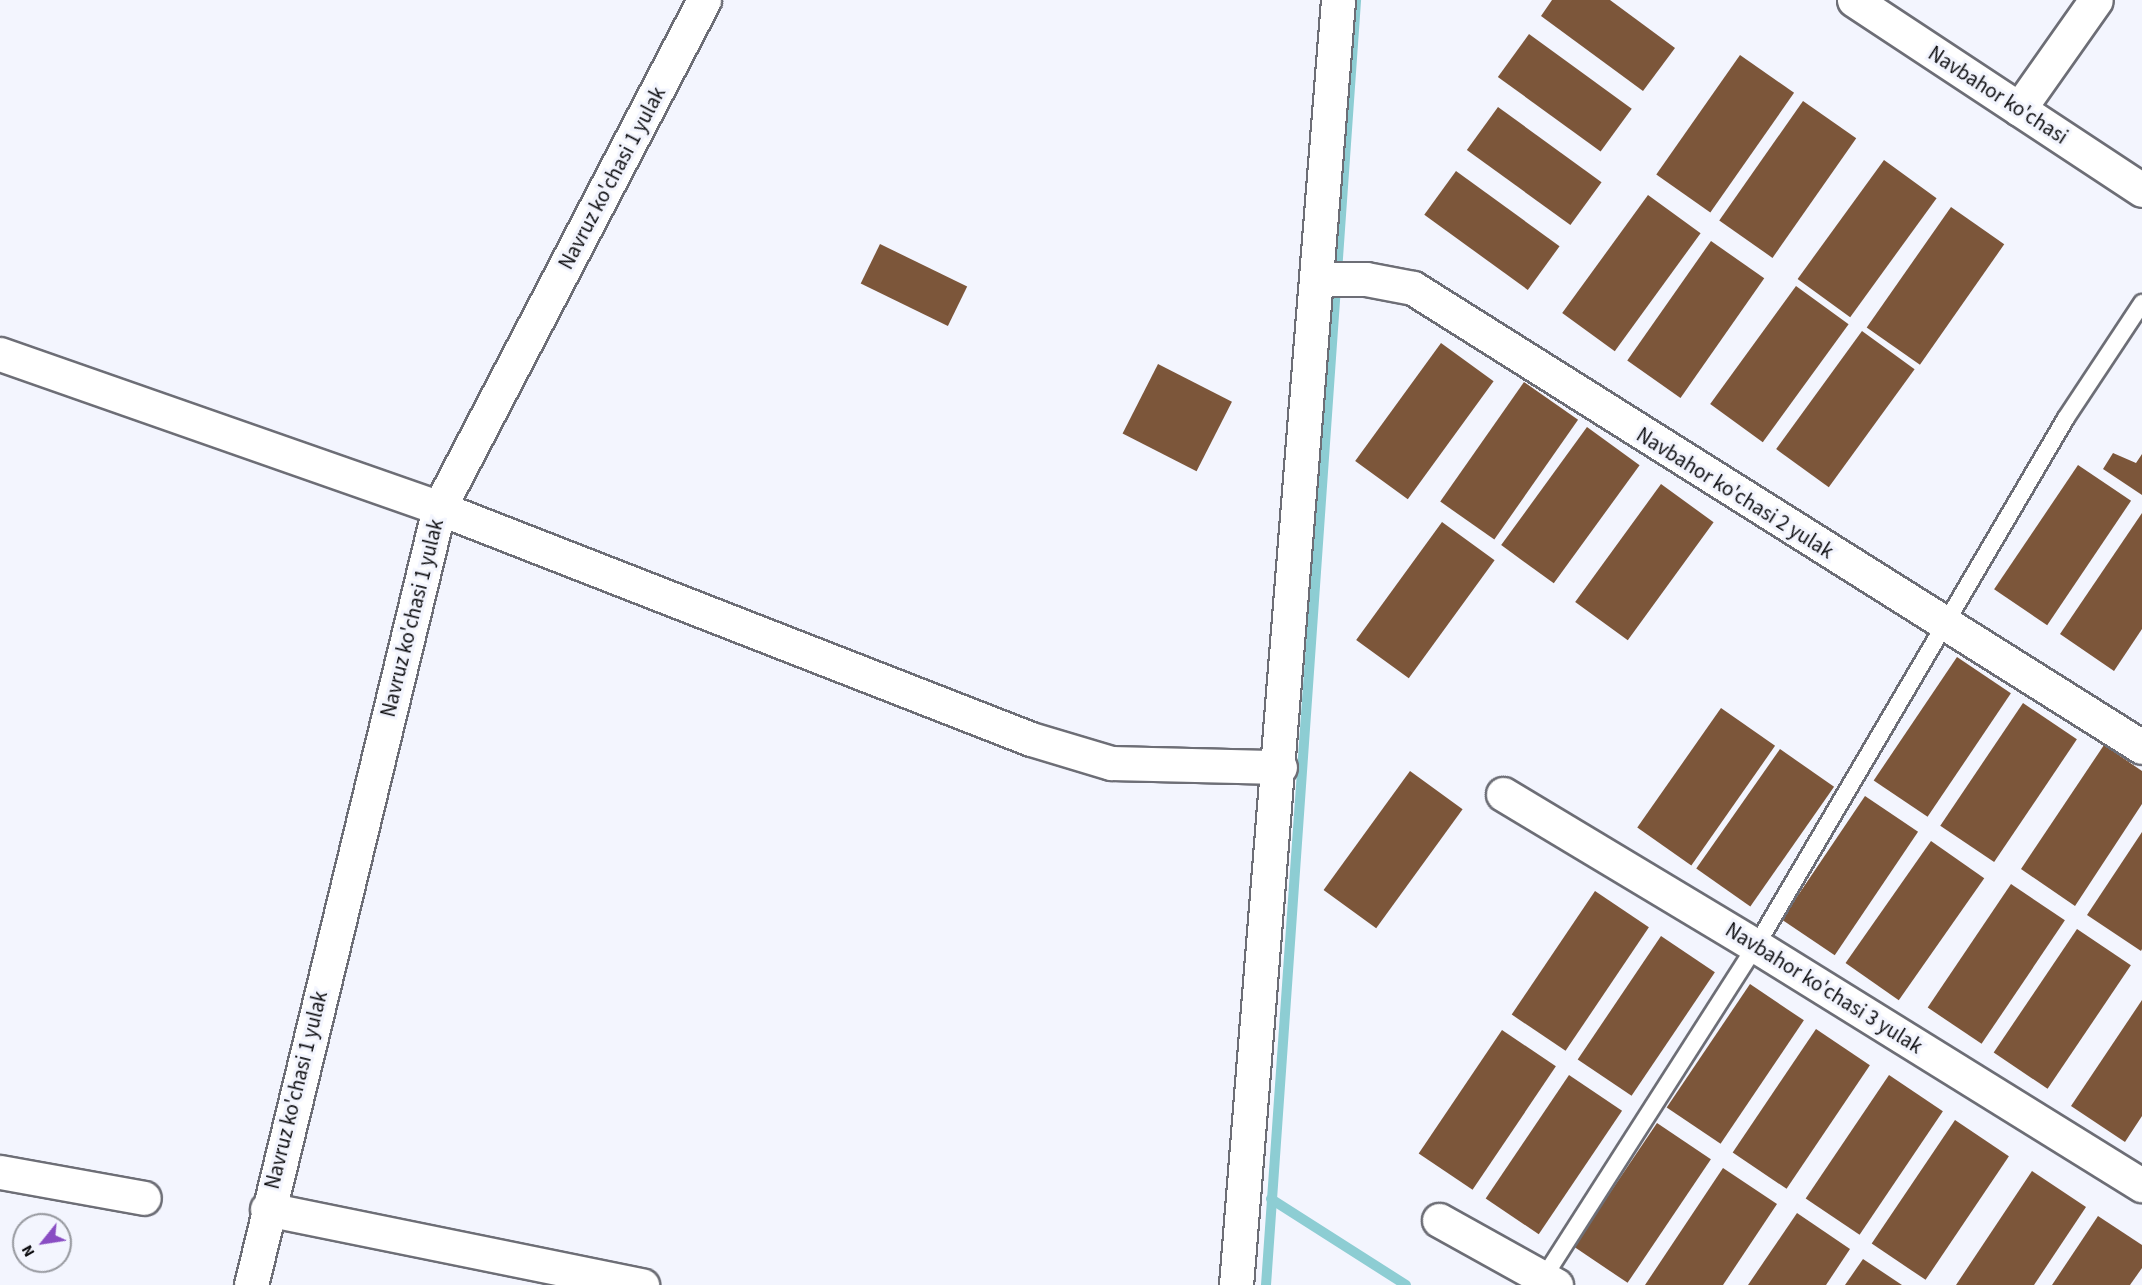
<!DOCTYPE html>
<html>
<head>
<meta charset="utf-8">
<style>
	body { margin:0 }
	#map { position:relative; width:2142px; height:1285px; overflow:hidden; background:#f3f5fe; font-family:"Source Sans 3",sans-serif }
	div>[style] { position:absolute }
	.stream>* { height:10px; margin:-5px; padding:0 5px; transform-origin:5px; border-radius:5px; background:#8dcdd3 }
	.building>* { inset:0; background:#7c563a; transform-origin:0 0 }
	.roads { filter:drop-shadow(2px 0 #6d6e76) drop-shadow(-2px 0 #6d6e76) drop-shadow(0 2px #6d6e76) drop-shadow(0 -2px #6d6e76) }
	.lane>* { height:16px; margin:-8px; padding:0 8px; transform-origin:8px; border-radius:8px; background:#fff }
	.street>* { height:33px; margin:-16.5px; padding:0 16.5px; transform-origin:16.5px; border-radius:16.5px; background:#fff }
	.secondary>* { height:33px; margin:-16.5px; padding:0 16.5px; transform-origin:16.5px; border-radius:16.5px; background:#fff }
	span { translate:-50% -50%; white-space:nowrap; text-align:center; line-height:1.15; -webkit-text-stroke:6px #f3f5fe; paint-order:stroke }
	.street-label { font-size:21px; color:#0e0e11 }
	.north { position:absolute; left:12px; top:1213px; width:60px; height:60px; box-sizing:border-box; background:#f3f5fe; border:2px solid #97999f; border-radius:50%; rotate:240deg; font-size:16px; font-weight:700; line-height:24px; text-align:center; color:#0e0e11 }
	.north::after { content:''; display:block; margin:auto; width:21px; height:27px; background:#894dc3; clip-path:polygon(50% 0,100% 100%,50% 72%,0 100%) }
</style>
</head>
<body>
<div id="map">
	<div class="stream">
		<div style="left:1271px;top:1199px;width:160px;rotate:32.5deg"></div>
		<div style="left:1266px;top:1285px;width:1288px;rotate:-85.99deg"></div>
	</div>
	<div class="building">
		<div style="clip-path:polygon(1552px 0,1610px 0,1675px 48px,1643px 91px,1541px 16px)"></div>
		<div style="left:1529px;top:34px;width:127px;height:53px;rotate:36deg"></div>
		<div style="left:1740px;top:55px;width:66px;height:146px;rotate:35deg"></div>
		<div style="left:1803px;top:101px;width:65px;height:146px;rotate:35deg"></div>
		<div style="left:1498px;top:107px;width:128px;height:53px;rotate:36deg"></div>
		<div style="left:1884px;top:160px;width:65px;height:147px;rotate:36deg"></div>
		<div style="left:1456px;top:171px;width:128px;height:54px;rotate:36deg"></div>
		<div style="left:1648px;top:195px;width:65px;height:146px;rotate:36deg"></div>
		<div style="left:1951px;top:207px;width:65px;height:147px;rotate:35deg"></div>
		<div style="left:1711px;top:241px;width:65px;height:146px;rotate:35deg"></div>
		<div style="left:880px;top:244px;width:97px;height:44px;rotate:26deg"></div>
		<div style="left:1796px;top:286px;width:65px;height:146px;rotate:36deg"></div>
		<div style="left:1862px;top:331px;width:65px;height:146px;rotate:36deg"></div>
		<div style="left:1441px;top:343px;width:65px;height:146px;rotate:36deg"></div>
		<div style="left:1158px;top:364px;width:83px;height:78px;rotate:27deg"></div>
		<div style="left:1524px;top:382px;width:66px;height:146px;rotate:35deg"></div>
		<div style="left:1587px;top:427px;width:65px;height:146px;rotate:36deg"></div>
		<div style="clip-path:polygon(2113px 453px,2136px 463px,2142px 454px,2142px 495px,2103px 469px)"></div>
		<div style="left:2078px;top:465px;width:64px;height:150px;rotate:34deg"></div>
		<div style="left:1661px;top:484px;width:65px;height:146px;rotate:36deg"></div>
		<div style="clip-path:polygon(2142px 513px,2142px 629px,2114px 671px,2060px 634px)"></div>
		<div style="left:1442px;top:522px;width:65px;height:146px;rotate:36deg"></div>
		<div style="left:1957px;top:657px;width:65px;height:149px;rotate:34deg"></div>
		<div style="left:2023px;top:703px;width:65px;height:148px;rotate:34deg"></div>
		<div style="left:1721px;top:708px;width:66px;height:146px;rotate:35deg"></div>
		<div style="clip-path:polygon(2104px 745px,2142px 771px,2142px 804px,2075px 906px,2021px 869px)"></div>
		<div style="left:1780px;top:749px;width:66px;height:146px;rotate:35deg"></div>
		<div style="left:1410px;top:771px;width:65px;height:147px;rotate:36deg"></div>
		<div style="left:1865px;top:796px;width:64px;height:149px;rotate:34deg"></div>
		<div style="clip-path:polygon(2142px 832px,2142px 949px,2141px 951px,2087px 915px)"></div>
		<div style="left:1931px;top:841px;width:65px;height:149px;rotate:35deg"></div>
		<div style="left:2011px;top:884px;width:65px;height:149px;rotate:34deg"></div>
		<div style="left:1595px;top:891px;width:65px;height:149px;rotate:34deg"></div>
		<div style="left:2077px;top:929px;width:65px;height:149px;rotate:34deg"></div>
		<div style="left:1661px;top:936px;width:65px;height:149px;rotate:34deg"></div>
		<div style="left:1750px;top:984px;width:65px;height:149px;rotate:34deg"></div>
		<div style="clip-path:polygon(2142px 1000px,2142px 1116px,2125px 1142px,2071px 1106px)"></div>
		<div style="left:1816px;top:1029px;width:65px;height:149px;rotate:34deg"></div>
		<div style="left:1502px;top:1030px;width:65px;height:149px;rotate:34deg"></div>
		<div style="left:1569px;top:1075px;width:64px;height:149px;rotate:34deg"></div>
		<div style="left:1889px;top:1075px;width:65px;height:149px;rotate:34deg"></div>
		<div style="left:1955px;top:1120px;width:65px;height:149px;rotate:34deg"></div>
		<div style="left:1657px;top:1123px;width:65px;height:149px;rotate:34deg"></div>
		<div style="clip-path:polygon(1723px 1168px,1777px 1204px,1723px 1285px,1645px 1285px)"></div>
		<div style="clip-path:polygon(2032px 1171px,2086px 1207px,2034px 1285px,1956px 1285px)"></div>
		<div style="clip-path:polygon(1797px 1213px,1850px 1249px,1826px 1285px,1748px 1285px)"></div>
		<div style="clip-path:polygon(2098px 1216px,2142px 1245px,2142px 1268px,2130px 1285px,2052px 1285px)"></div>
		<div style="clip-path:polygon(1863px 1259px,1902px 1285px,1845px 1285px)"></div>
	</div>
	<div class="roads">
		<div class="lane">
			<div style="left:1544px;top:1277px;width:393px;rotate:-57.4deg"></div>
			<div style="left:1756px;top:946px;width:612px;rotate:-59.58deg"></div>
			<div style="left:2066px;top:418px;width:138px;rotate:-56.5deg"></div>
		</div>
		<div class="street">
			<div style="left:2019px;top:109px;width:133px;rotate:-54.8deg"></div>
			<div style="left:1317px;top:279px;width:49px"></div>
			<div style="left:1366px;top:279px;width:48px;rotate:10.8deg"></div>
			<div style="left:1413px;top:288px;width:861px;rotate:32.2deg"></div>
			<div style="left:0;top:354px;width:465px;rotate:19.3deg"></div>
			<div style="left:439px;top:508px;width:635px;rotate:21.32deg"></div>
			<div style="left:1031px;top:739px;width:84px;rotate:16.7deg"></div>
			<div style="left:1111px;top:763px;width:169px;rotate:1.4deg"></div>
			<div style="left:1503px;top:794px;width:295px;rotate:31deg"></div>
			<div style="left:1756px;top:946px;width:454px;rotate:31.8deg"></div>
			<div style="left:0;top:1172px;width:146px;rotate:10.2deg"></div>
			<div style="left:267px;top:1209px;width:383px;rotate:11.5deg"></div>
			<div style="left:1439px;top:1220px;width:134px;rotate:29.1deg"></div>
			<div style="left:251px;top:1285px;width:799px;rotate:-76.4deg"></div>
			<div style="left:439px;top:508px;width:573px;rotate:-62.45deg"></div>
			<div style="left:1236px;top:1285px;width:1289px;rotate:-85.46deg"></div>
		</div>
		<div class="secondary">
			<div style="left:1854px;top:0;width:345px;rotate:33.4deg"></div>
		</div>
	</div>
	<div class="street-label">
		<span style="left:1998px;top:95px;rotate:33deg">Navbahor ko'chasi</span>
		<span style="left:612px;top:178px;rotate:-62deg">Navruz ko'chasi 1 yulak</span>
		<span style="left:1735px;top:493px;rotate:32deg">Navbahor ko'chasi 2 yulak</span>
		<span style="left:412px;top:618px;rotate:-76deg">Navruz ko'chasi 1 yulak</span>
		<span style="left:1824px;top:988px;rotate:32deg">Navbahor ko'chasi 3 yulak</span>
		<span style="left:296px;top:1090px;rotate:-76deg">Navruz ko'chasi 1 yulak</span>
	</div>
	<div class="north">N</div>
</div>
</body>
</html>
